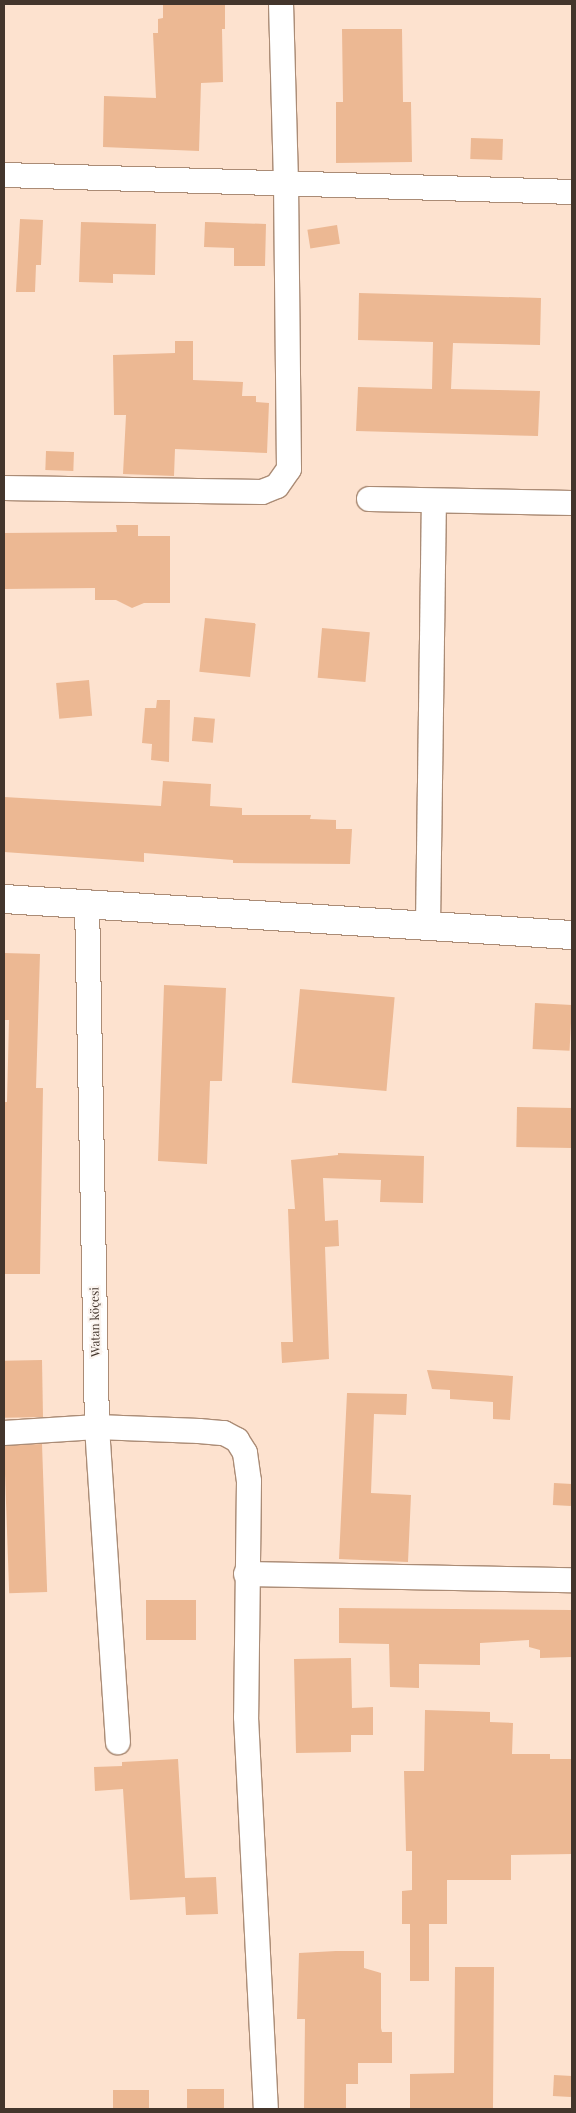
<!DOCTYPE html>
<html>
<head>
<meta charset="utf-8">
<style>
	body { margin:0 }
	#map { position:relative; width:576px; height:2113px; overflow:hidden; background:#fde2cf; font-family:"Playfair Display",serif }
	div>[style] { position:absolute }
	.building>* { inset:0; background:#ecb893; transform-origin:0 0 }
	.roads { filter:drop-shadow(1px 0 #ab8c76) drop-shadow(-1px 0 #ab8c76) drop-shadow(0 1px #ab8c76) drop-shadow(0 -1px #ab8c76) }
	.minor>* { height:24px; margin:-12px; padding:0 12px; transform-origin:12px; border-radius:12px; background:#fff }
	.secondary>* { height:28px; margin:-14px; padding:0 14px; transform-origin:14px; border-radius:14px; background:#fff }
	span { translate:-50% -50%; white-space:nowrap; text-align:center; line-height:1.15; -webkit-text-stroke:4px #fbf4ef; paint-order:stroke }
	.street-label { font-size:12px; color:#43352c }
	.frame { position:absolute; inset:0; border:5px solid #43352c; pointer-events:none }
</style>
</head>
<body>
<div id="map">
	<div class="building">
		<div style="clip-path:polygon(163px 4px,225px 4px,225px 29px,222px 29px,223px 82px,201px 83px,199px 151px,103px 147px,104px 96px,156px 98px,153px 33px,158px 33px,158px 19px,163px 18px)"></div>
		<div style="clip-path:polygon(342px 29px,402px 29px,403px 102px,411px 102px,412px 162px,336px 163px,336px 102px,343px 102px)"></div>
		<div style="left:471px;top:138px;width:32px;height:21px;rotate:2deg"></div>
		<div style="clip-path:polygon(20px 219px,43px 220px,41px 265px,36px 265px,35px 292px,16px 292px)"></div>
		<div style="clip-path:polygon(81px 222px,156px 224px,155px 275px,113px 274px,113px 283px,79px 282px)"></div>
		<div style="clip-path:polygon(205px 222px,266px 224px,265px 266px,234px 266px,234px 248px,204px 247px)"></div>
		<div style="left:337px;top:225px;width:19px;height:30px;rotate:81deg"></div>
		<div style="clip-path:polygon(359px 293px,541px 298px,540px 345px,453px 343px,451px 389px,540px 391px,538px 436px,356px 431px,358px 387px,432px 389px,433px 342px,358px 340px)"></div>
		<div style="clip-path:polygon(175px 341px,193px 341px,193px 380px,243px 382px,242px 396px,256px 396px,256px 402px,269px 403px,267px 453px,175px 449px,174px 476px,123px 474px,126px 415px,114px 415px,113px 355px,175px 353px)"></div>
		<div style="left:46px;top:451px;width:28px;height:19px;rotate:2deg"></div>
		<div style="clip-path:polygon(116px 525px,138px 525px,138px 536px,170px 536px,170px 603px,144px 603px,132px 608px,116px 600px,95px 600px,95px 588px,4px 589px,4px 533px,117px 532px)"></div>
		<div style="left:205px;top:618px;width:51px;height:54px;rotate:6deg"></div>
		<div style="left:322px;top:628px;width:48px;height:50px;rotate:5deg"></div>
		<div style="left:89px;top:680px;width:36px;height:33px;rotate:85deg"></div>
		<div style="clip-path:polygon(157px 700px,170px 700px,169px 762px,151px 760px,152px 744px,142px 743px,145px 708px,156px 708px)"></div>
		<div style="left:194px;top:717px;width:21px;height:24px;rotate:5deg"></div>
		<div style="clip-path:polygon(163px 781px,211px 784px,210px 806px,242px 808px,242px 815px,311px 815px,310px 819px,336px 820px,336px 829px,352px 829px,350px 864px,233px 863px,233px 860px,144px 853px,144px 862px,4px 852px,4px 797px,161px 806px)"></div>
		<div style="clip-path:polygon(4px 953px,40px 954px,36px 1088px,43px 1088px,40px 1274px,4px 1274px,4px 1102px,7px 1102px,9px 1020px,4px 1020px)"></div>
		<div style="clip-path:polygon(164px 985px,226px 988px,222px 1081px,210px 1081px,207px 1164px,158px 1161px)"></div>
		<div style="left:300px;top:989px;width:95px;height:94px;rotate:5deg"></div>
		<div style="left:535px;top:1003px;width:37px;height:46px;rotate:3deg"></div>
		<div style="left:517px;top:1107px;width:55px;height:40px;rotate:1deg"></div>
		<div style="clip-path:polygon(338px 1153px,424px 1156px,423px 1203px,380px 1202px,381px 1180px,323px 1178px,325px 1221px,338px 1220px,339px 1246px,325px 1247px,329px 1359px,282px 1363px,281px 1342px,293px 1342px,288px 1209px,295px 1209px,291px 1160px,338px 1155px)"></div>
		<div style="left:42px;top:1360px;width:57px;height:38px;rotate:89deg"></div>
		<div style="clip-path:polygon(427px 1370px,513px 1376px,510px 1420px,493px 1419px,493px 1402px,450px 1399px,450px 1390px,432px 1389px)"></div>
		<div style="clip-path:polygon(347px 1393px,407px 1394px,406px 1415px,374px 1414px,371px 1493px,411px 1495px,408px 1562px,339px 1559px)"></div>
		<div style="left:42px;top:1444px;width:148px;height:38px;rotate:88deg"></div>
		<div style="left:554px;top:1483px;width:18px;height:22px;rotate:3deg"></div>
		<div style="left:146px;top:1600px;width:50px;height:40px"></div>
		<div style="clip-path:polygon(339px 1608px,572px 1610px,572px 1657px,540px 1658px,540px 1650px,529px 1647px,529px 1640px,480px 1643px,480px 1665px,419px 1664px,419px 1688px,390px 1687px,389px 1644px,339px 1643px)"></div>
		<div style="clip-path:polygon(351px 1658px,352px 1708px,373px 1707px,373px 1735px,351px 1735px,351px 1752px,296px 1753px,294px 1659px)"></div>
		<div style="clip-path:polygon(425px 1710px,490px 1712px,490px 1722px,513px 1723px,512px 1754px,550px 1754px,550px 1759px,572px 1759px,572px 1854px,511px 1855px,511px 1880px,447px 1880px,447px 1924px,429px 1924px,429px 1981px,410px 1981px,410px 1924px,402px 1924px,402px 1891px,412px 1890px,412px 1851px,406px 1851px,404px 1771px,424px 1771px)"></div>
		<div style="clip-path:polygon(178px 1759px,185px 1878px,216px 1877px,218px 1914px,186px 1915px,185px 1897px,130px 1900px,123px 1789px,95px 1791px,94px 1767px,122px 1766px,122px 1762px)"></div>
		<div style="clip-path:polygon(336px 1951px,364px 1951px,364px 1968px,381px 1973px,381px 2028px,382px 2032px,392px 2032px,392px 2063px,358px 2063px,358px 2084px,346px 2084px,346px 2109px,304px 2109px,305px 2019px,297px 2019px,299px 1953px)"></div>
		<div style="clip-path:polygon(455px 1967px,494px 1967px,493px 2109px,410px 2109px,410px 2074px,454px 2073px)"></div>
		<div style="left:554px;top:2075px;width:18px;height:21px;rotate:3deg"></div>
		<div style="left:187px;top:2089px;width:37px;height:20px"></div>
		<div style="left:149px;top:2090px;width:19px;height:36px;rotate:90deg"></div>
	</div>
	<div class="roads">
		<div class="minor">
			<div style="left:4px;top:175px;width:568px;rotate:1.71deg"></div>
			<div style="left:4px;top:488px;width:258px;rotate:0.9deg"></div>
			<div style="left:262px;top:492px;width:16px;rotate:-22deg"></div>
			<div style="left:277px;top:486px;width:21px;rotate:-55deg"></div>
			<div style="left:289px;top:469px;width:287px;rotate:-90.6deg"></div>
			<div style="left:286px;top:182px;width:178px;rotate:-91.6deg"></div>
			<div style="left:369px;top:499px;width:203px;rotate:1.1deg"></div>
			<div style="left:87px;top:902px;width:525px;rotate:88.91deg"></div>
			<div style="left:97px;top:1427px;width:316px;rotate:86.2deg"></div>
			<div style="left:428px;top:925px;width:424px;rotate:-89.2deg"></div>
			<div style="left:4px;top:1433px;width:93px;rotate:-3.7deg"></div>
			<div style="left:97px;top:1427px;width:102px;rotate:2.2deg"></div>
			<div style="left:199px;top:1431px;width:25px;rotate:5deg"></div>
			<div style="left:224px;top:1433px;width:15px;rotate:28deg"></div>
			<div style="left:237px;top:1440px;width:15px;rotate:58deg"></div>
			<div style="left:245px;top:1453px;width:28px;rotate:82deg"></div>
			<div style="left:249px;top:1481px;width:236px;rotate:90.7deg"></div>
			<div style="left:246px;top:1717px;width:393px;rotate:87.1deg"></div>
			<div style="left:246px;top:1574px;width:326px;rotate:1.1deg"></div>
		</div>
		<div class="secondary">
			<div style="left:4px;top:899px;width:569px;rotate:3.63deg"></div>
		</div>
	</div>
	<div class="street-label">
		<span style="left:95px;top:1322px;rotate:-91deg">Watan köçesi</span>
	</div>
	<div class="frame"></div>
</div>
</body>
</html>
